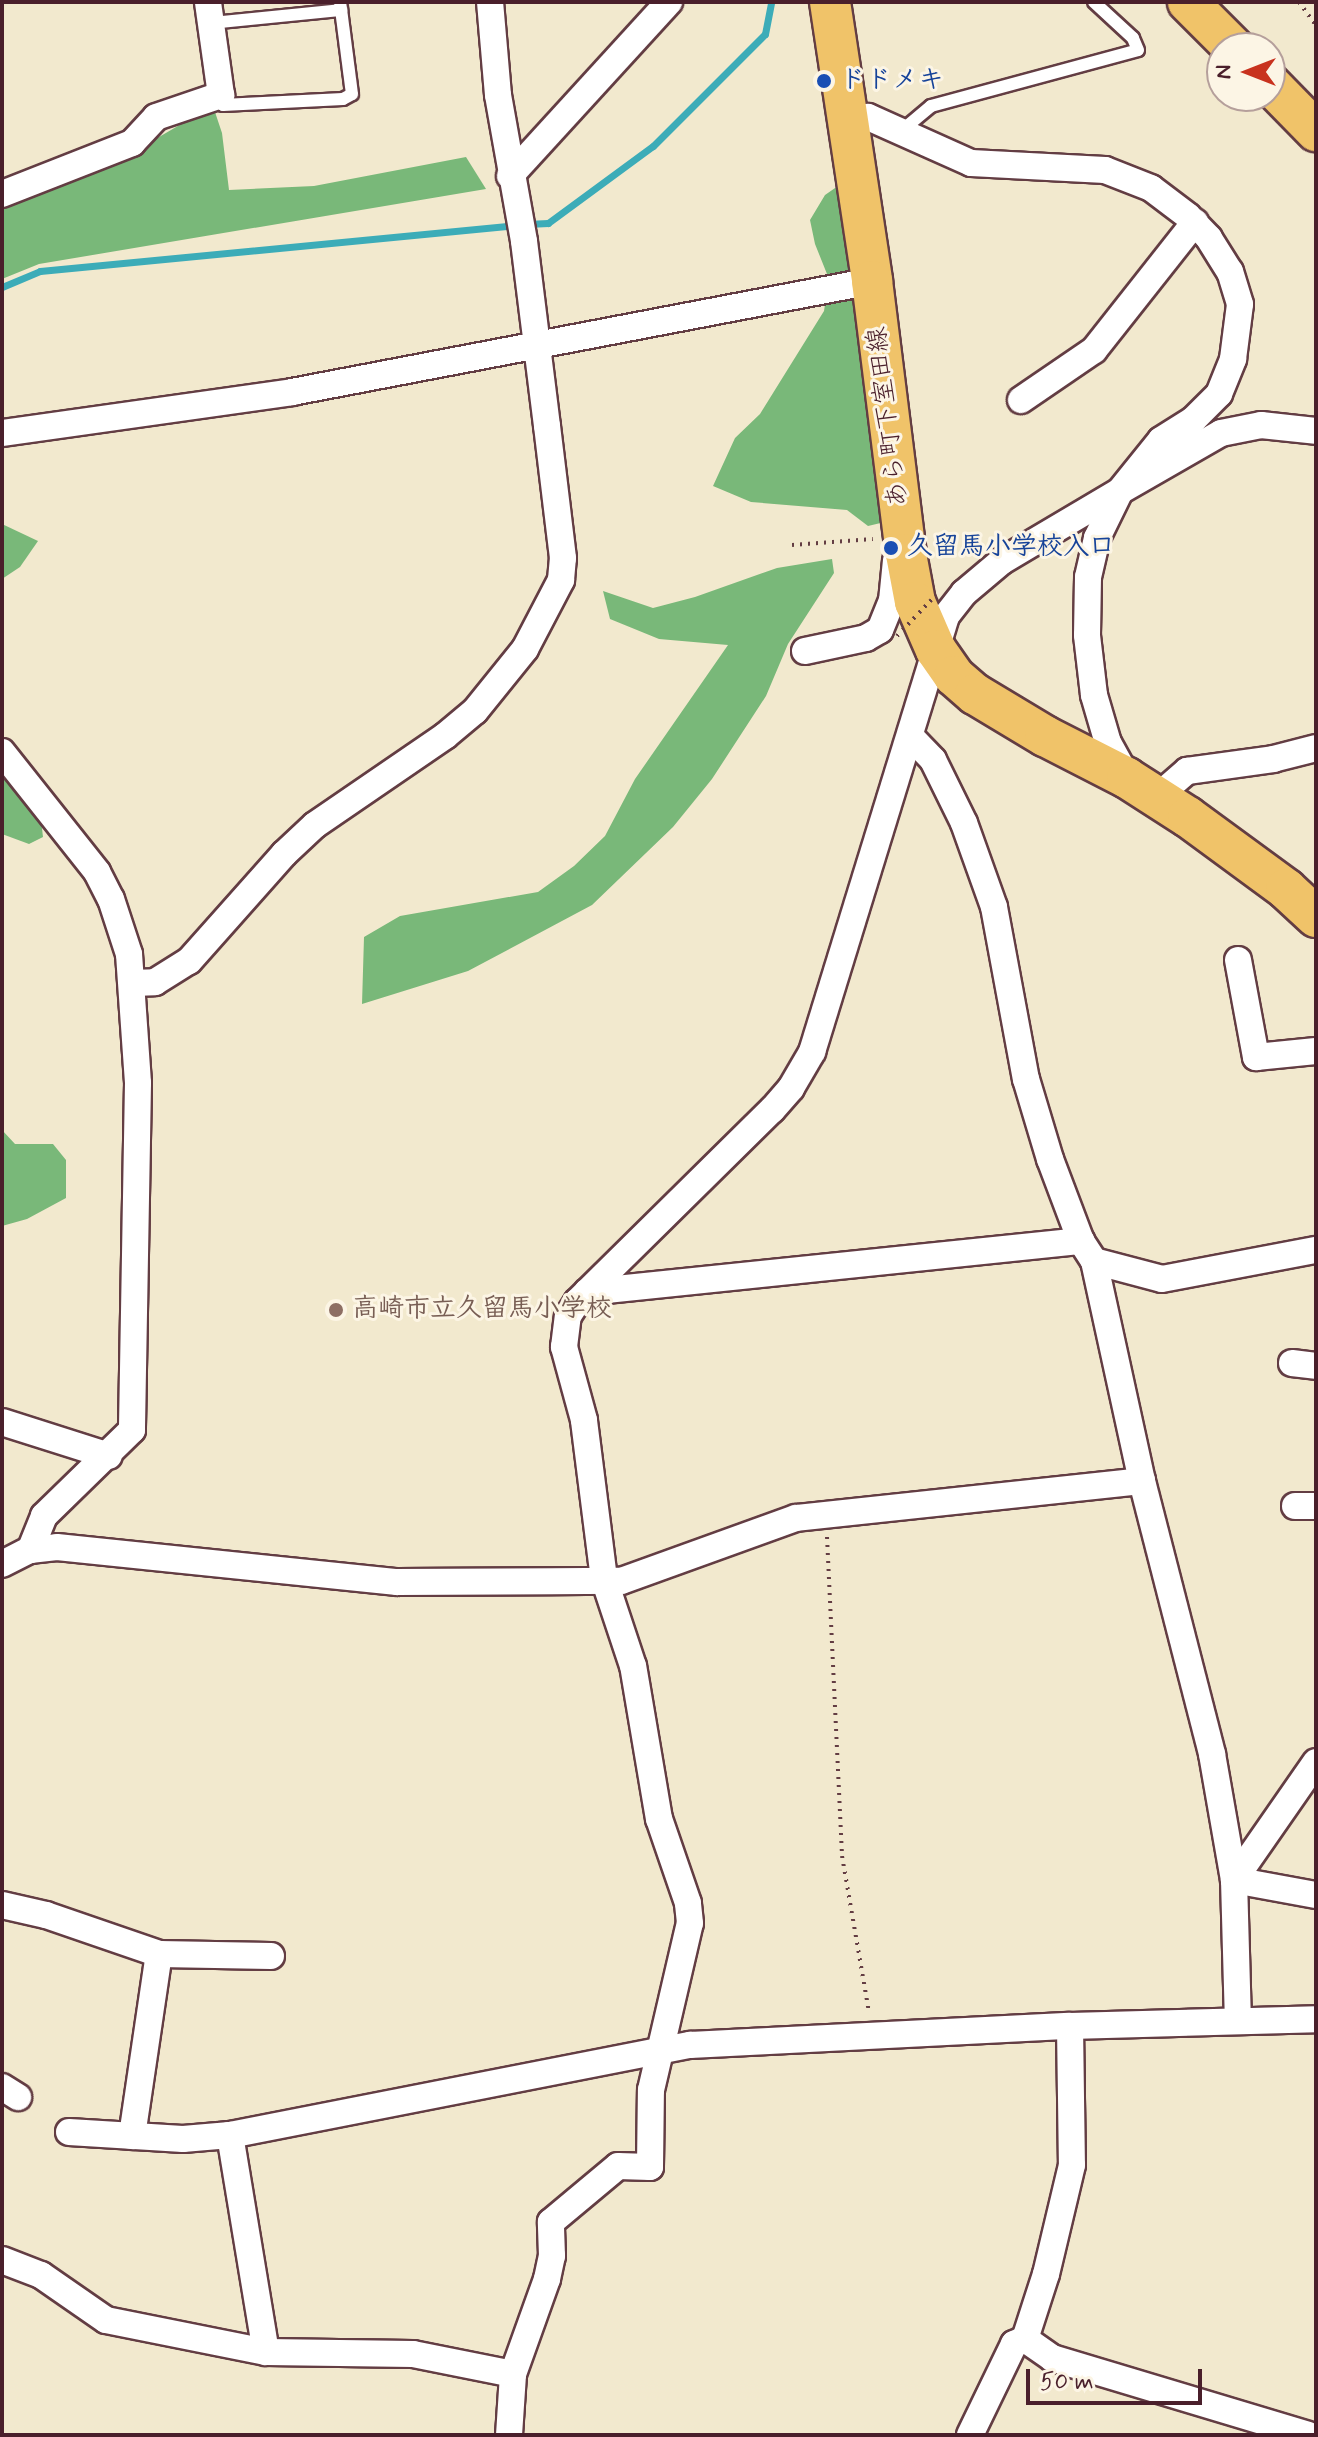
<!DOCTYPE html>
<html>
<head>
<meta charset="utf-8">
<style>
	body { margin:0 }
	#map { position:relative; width:1318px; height:2437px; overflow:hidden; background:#f2e9ce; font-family:Mynerve,"Klee One",sans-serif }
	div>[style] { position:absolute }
	.forest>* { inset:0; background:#79b879 }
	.stream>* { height:7px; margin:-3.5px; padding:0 3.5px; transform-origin:3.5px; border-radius:3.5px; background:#3cacb8 }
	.path>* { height:4px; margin-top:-2px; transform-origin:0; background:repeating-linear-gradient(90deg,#633d43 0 2px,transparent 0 8px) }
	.roads { filter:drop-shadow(2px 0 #633d43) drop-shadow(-2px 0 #633d43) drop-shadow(0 2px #633d43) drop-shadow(0 -2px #633d43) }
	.lane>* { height:12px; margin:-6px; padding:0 6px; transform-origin:6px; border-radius:6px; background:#fff }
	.street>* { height:26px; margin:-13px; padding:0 13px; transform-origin:13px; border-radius:13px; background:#fff }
	.primary>* { height:40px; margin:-20px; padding:0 20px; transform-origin:20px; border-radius:20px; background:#f0c369 }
	.path-bridge>* { height:4px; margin-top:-2px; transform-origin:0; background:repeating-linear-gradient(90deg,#633d43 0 2px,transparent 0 8px) }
	.dots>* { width:22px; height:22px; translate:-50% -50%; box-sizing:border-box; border:4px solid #fcf5e5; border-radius:50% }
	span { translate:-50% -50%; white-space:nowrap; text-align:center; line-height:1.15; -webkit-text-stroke:6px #fcf5e5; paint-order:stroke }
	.transit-label { font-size:26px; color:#164399; font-weight:700 }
	.left { translate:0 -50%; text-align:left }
	.street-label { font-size:26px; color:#4a1f2b }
	.education-label { font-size:26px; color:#785e54; font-weight:700 }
	.frame { position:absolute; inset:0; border:4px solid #4a1f2b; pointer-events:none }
	.north { position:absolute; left:1206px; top:32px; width:80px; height:80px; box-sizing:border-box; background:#fcf5e5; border:2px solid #b59f9b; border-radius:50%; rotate:270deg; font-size:22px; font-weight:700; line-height:32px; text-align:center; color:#4a1f2b }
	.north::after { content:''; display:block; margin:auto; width:28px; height:36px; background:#c8321e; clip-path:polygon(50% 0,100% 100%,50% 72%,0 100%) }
	.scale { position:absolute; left:1026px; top:2369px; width:176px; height:36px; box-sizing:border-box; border:4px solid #4a1f2b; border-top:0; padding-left:10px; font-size:24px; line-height:28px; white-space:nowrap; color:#4a1f2b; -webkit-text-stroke:6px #fcf5e5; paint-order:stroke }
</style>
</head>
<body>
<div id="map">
	<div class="forest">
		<div style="clip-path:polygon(215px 112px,222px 133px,229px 190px,314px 186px,466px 157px,486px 189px,39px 264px,2px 279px,2px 204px,135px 151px,195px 116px)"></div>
		<div style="clip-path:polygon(838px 186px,889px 521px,868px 526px,847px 510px,751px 502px,713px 486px,735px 438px,760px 414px,824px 311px,829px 279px,815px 244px,810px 220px,825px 195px)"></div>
		<div style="clip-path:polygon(2px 524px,38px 541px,20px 567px,2px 579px)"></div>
		<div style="clip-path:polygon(832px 559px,834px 573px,788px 644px,766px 696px,712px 779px,673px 827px,592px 905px,468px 971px,362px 1004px,364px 937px,400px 916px,538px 892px,574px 866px,605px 836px,635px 779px,728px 645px,659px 639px,610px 619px,603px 591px,653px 608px,695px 597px,777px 568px)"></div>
		<div style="clip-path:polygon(2px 771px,41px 820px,43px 837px,29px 844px,2px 834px)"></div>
		<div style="clip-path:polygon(2px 1130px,15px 1144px,53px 1144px,66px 1160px,66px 1198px,27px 1219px,2px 1226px)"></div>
	</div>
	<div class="stream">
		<div style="left:527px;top:224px;width:21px;rotate:-3deg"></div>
		<div style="left:548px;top:223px;width:130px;rotate:-36.3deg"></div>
		<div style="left:653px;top:146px;width:158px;rotate:-45deg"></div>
		<div style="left:765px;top:34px;width:33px;rotate:-79deg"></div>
		<div style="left:2px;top:287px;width:41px;rotate:-22.8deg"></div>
		<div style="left:40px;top:271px;width:476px;rotate:-5.5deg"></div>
	</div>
	<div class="path">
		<div style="left:1299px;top:2px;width:29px;rotate:54deg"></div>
		<div style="left:792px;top:545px;width:81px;rotate:-4.2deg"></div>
		<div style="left:827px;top:1537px;width:319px;rotate:87.3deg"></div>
		<div style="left:842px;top:1856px;width:159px;rotate:80.2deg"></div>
	</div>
	<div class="roads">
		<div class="lane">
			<div style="left:211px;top:23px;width:131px;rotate:-5.7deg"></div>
			<div style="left:221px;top:99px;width:6px;rotate:72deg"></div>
			<div style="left:223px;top:105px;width:120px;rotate:-2.9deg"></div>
			<div style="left:343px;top:99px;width:10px;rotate:-29deg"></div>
			<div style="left:352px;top:94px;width:93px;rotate:-97.4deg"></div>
			<div style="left:900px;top:132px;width:40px;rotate:-40deg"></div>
			<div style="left:931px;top:106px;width:214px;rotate:-15.1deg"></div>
			<div style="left:1138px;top:50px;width:13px;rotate:-113deg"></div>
			<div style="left:1133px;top:38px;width:53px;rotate:-137.3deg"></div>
		</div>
		<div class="street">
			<div style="left:510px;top:176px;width:236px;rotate:-47.6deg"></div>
			<div style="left:2px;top:194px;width:140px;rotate:-21.4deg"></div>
			<div style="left:132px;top:143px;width:35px;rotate:-47deg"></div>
			<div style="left:156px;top:117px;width:69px;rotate:-18.7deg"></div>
			<div style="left:221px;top:95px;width:94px;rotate:-98deg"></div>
			<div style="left:1021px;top:400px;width:88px;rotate:-34.4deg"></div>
			<div style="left:1094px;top:350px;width:163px;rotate:-51.7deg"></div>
			<div style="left:2px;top:433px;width:293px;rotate:-8deg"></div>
			<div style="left:292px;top:392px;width:591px;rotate:-10.83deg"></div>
			<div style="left:805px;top:651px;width:62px;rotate:-12deg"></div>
			<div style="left:866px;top:638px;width:16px;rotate:-30deg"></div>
			<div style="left:880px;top:630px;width:31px;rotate:-68deg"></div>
			<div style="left:892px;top:601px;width:41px;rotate:-84.4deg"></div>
			<div style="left:910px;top:736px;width:33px;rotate:46deg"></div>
			<div style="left:933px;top:760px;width:70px;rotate:63.8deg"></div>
			<div style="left:964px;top:823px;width:89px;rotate:70.3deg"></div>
			<div style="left:994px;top:907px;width:175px;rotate:79.5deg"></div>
			<div style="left:1026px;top:1079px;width:84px;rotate:73.3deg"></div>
			<div style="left:1050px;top:1159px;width:88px;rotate:69.3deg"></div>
			<div style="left:1081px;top:1241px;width:24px;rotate:57deg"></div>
			<div style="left:1094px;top:1261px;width:225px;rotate:77.7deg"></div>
			<div style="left:1142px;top:1481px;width:282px;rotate:75.6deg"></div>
			<div style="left:1212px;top:1754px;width:128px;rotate:80.1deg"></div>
			<div style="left:1234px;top:1880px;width:141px;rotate:88.4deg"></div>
			<div style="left:2px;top:752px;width:153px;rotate:51.6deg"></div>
			<div style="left:97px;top:872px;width:30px;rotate:63deg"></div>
			<div style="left:111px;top:899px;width:58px;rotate:71.9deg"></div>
			<div style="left:129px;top:954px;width:129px;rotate:86deg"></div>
			<div style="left:138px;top:1083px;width:347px;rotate:91deg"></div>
			<div style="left:132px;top:1430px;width:123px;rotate:135.7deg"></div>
			<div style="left:44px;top:1516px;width:37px;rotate:112deg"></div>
			<div style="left:1127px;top:777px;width:39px;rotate:-119deg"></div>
			<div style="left:1108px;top:743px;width:50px;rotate:-106.3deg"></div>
			<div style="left:1094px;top:695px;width:60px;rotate:-96.7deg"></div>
			<div style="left:1087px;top:635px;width:58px;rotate:-89deg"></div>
			<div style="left:1088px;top:577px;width:40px;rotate:-77deg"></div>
			<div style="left:1097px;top:538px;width:52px;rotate:-63.9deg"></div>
			<div style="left:1120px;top:491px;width:116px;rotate:-29.9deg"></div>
			<div style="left:1221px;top:433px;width:41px;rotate:-11.3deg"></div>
			<div style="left:1261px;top:425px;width:55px;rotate:6.2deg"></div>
			<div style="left:1157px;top:797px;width:40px;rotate:-41deg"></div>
			<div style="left:1187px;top:771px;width:87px;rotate:-7.9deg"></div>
			<div style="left:1273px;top:759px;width:44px;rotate:-14.3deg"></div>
			<div style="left:1238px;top:960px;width:99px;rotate:79.5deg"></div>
			<div style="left:1256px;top:1057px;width:60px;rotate:-5.7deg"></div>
			<div style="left:132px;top:983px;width:23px;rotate:-2deg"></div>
			<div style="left:155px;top:982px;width:40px;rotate:-32deg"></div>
			<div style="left:189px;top:961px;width:143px;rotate:-48.4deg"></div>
			<div style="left:284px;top:854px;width:42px;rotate:-43.1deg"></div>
			<div style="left:315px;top:825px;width:158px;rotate:-34.4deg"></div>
			<div style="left:445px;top:736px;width:39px;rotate:-40deg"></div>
			<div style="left:475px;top:711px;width:80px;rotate:-51.1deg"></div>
			<div style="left:525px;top:649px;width:78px;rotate:-62.4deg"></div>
			<div style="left:561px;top:580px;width:22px;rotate:-85deg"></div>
			<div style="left:563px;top:558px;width:133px;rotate:-96.9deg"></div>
			<div style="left:547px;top:426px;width:186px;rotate:-97.1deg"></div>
			<div style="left:524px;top:241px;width:148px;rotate:-100.1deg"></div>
			<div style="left:498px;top:95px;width:93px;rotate:-94.9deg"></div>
			<div style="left:1094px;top:1261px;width:70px;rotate:14.8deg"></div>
			<div style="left:1162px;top:1279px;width:157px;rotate:-10.7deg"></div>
			<div style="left:587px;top:1292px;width:497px;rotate:-5.9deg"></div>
			<div style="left:1292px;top:1363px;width:24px;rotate:7deg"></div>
			<div style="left:2px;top:1422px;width:112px;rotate:17.6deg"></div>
			<div style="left:1295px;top:1506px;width:21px"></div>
			<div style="left:2px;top:1564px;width:31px;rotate:-27deg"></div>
			<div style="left:30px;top:1550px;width:27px;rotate:-6deg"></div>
			<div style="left:57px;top:1547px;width:342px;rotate:5.9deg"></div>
			<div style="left:397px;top:1582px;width:224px;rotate:-0.3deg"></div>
			<div style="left:621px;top:1581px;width:186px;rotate:-19.8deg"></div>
			<div style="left:796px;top:1518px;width:348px;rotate:-6.1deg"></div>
			<div style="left:1316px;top:1762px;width:144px;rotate:124.8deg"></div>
			<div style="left:1234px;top:1880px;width:83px;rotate:10.4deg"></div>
			<div style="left:2px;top:1905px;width:45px;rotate:12.8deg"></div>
			<div style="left:46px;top:1915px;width:120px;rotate:19deg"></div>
			<div style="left:159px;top:1954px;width:112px;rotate:1deg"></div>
			<div style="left:1070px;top:2026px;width:139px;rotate:89.2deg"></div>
			<div style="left:1072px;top:2165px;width:112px;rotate:103.4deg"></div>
			<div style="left:1046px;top:2274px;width:68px;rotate:107.9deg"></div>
			<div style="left:1025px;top:2339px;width:33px;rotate:35deg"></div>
			<div style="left:1052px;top:2358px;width:267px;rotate:16.7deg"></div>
			<div style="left:2px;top:2087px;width:19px;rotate:32deg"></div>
			<div style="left:69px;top:2132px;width:114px;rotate:3.5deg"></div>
			<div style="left:183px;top:2139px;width:47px;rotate:-4.9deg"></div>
			<div style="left:230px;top:2135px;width:469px;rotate:-11.1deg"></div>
			<div style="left:690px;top:2045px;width:380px;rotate:-2.9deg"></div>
			<div style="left:1070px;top:2026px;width:246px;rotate:-1.6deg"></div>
			<div style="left:230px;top:2135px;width:220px;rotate:80.6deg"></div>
			<div style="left:132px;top:2136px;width:184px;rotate:-81.6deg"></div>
			<div style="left:2px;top:2260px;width:42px;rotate:21deg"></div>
			<div style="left:41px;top:2275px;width:79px;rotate:34.7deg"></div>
			<div style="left:106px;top:2320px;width:163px;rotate:11.3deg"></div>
			<div style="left:266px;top:2352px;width:147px;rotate:0.8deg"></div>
			<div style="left:413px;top:2354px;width:102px;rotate:11.3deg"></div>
			<div style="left:509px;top:2435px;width:61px;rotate:-86.2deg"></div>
			<div style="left:513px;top:2374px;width:101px;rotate:-70.3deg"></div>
			<div style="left:547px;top:2279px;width:24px;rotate:-78deg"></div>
			<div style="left:552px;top:2256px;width:34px;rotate:-92deg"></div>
			<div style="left:551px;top:2222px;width:87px;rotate:-39.9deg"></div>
			<div style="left:618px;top:2166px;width:32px;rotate:2deg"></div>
			<div style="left:650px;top:2167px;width:77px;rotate:-89.3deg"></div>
			<div style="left:651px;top:2090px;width:171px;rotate:-76.9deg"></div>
			<div style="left:690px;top:1923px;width:20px;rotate:-96deg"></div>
			<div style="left:688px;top:1903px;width:89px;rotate:-109deg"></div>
			<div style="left:659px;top:1819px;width:155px;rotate:-99.6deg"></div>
			<div style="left:633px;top:1666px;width:92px;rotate:-108.4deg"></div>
			<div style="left:604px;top:1579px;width:160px;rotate:-97.2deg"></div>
			<div style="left:584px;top:1420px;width:76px;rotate:-105.3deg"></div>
			<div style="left:564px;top:1347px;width:31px;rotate:-83deg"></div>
			<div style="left:568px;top:1316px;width:17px;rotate:-57deg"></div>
			<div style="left:577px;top:1302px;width:274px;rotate:-44.6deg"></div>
			<div style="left:772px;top:1110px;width:29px;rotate:-49deg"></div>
			<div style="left:791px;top:1088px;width:42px;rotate:-59.7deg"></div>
			<div style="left:812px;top:1052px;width:456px;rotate:-72.9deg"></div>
			<div style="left:946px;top:616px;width:29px;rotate:-52deg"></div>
			<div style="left:964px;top:593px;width:50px;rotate:-40.1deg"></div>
			<div style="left:1002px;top:561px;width:137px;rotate:-30.7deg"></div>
			<div style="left:1120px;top:491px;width:65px;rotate:-51.2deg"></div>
			<div style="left:1161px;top:440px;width:38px;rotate:-32deg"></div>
			<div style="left:1193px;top:420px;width:37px;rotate:-45deg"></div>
			<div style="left:1219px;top:394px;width:38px;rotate:-68deg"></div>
			<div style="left:1233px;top:359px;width:55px;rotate:-82.7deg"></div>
			<div style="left:1240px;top:304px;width:34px;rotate:-107deg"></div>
			<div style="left:1230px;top:272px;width:40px;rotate:-122deg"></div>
			<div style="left:1209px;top:238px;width:30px;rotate:-134deg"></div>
			<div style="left:1188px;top:216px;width:46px;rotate:-142.9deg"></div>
			<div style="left:1151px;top:188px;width:49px;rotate:-158.6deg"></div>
			<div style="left:1105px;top:170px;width:134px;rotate:-177deg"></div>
			<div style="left:971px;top:163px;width:113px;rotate:-155.9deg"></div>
			<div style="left:868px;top:117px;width:19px;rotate:180deg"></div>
			<div style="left:970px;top:2435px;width:101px;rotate:-64.2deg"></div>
			<div style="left:1014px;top:2344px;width:12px;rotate:-24deg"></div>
		</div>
		<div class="primary">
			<div style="left:830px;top:2px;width:282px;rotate:81.4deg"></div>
			<div style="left:872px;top:281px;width:275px;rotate:82.9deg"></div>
			<div style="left:906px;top:554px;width:49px;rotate:79.4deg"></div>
			<div style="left:915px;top:602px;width:52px;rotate:66.4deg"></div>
			<div style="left:936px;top:650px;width:32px;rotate:55deg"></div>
			<div style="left:954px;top:676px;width:28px;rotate:41deg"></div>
			<div style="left:975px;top:694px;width:82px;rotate:31deg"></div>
			<div style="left:1045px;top:736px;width:92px;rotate:27.1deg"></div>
			<div style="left:1127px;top:778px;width:72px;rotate:32.6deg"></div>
			<div style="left:1188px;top:817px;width:122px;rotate:36.3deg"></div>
			<div style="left:1286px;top:889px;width:41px;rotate:43deg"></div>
			<div style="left:1188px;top:2px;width:65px;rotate:45deg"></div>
			<div style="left:1270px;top:84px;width:66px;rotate:45.6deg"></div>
		</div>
	</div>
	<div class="path-bridge">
		<div style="left:897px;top:636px;width:55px;rotate:-46.5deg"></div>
	</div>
	<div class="dots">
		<div style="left:824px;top:81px;background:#1a4fb4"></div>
		<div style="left:891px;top:548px;background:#1a4fb4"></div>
		<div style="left:336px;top:1310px;background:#8d6e63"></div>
	</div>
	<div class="transit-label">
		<span class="left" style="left:840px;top:81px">ドドメキ</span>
		<span class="left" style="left:907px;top:548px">久留馬小学校入口</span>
	</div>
	<div class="street-label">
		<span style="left:889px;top:417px;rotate:-97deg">あら町下室田線</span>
	</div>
	<div class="education-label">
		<span class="left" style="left:352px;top:1310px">高崎市立久留馬小学校</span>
	</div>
	<div class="frame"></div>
	<div class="north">N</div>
	<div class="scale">50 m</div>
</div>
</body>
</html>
